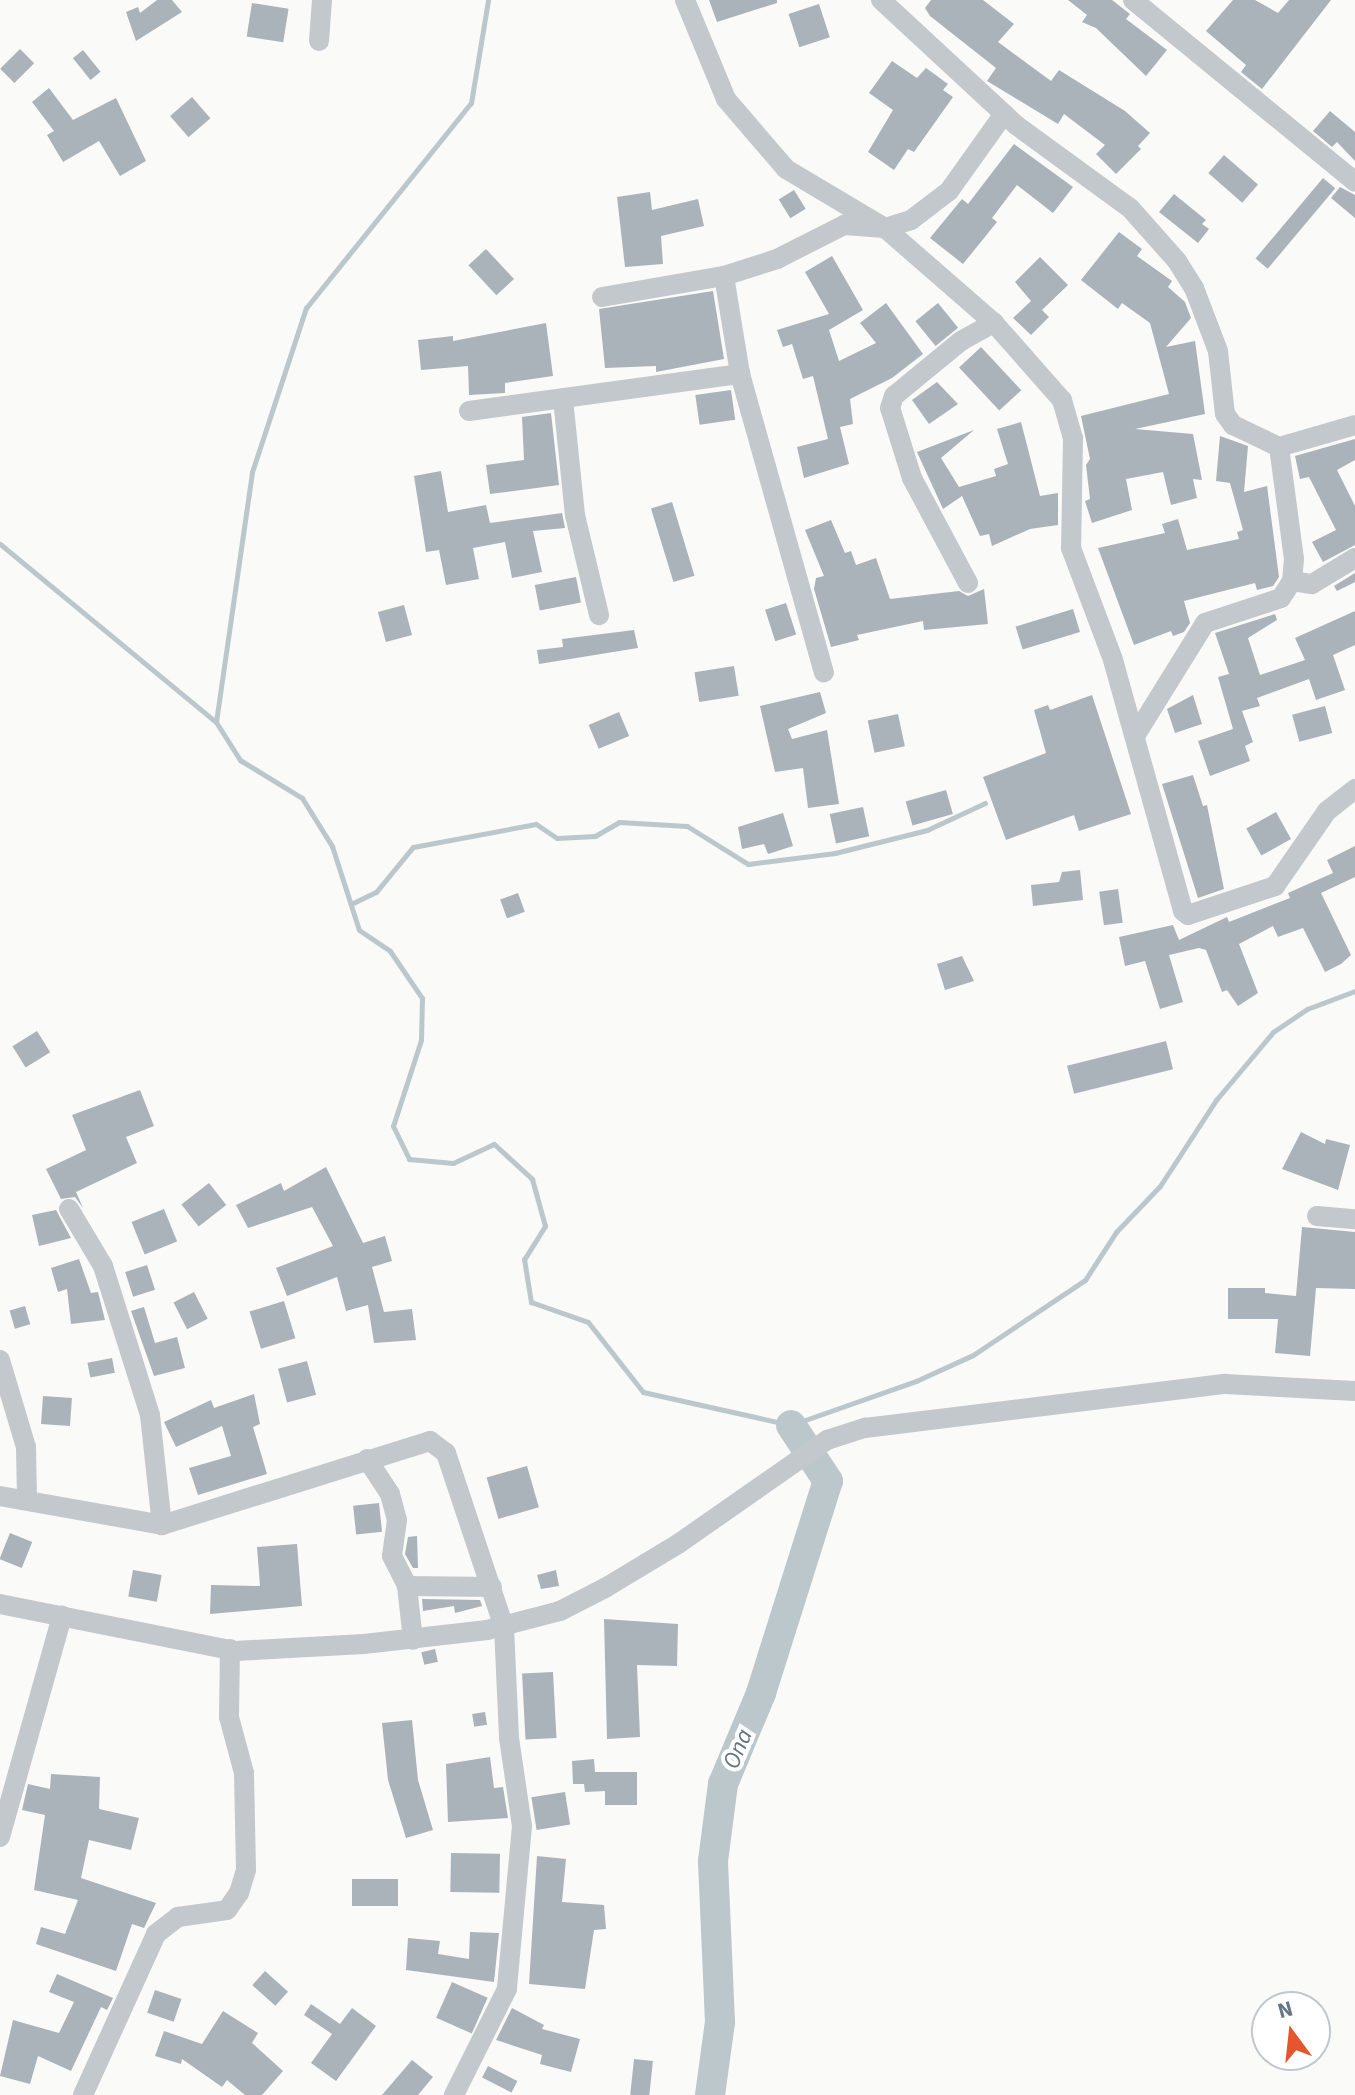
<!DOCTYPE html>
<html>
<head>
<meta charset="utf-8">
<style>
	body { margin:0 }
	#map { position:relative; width:1355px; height:2095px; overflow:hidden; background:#fafaf8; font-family:"Source Sans 3",sans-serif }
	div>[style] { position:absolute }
	.stream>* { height:5px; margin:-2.5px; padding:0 2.5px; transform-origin:2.5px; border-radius:2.5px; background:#bbc7cb }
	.river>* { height:30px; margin:-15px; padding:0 15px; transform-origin:15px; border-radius:15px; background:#bbc7cb }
	.building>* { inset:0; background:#aab3b9; transform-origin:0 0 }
	.minor>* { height:20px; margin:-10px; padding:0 10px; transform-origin:10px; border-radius:10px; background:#c3c8cc }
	span { translate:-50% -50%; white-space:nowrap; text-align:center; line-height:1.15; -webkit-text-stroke:8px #fff; paint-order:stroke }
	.water-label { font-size:24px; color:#60757c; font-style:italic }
	.north { position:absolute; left:1251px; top:1991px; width:80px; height:80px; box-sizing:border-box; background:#fff; border:2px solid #c1c8cd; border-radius:50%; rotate:345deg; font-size:22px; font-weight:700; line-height:32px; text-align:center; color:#657683 }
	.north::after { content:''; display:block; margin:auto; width:28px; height:36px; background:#e4572e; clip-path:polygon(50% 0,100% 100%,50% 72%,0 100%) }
</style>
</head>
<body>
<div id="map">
	<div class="stream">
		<div style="left:0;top:544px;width:280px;rotate:39.5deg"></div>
		<div style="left:216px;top:722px;width:45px;rotate:57.7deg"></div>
		<div style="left:240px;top:760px;width:73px;rotate:31.5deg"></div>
		<div style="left:302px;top:798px;width:57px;rotate:58deg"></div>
		<div style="left:332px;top:846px;width:88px;rotate:72.2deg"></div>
		<div style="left:359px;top:930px;width:37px;rotate:34deg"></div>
		<div style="left:390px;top:951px;width:57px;rotate:55.8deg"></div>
		<div style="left:422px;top:998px;width:42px;rotate:91.4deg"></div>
		<div style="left:421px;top:1040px;width:90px;rotate:108deg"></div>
		<div style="left:393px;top:1126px;width:37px;rotate:64deg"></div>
		<div style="left:409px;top:1159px;width:44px;rotate:5.2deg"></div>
		<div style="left:453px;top:1163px;width:45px;rotate:-24.9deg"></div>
		<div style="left:494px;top:1144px;width:52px;rotate:42.6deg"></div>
		<div style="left:532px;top:1179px;width:49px;rotate:74.5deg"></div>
		<div style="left:545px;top:1226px;width:39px;rotate:122deg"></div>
		<div style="left:524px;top:1259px;width:44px;rotate:80.8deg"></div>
		<div style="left:531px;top:1302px;width:60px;rotate:19.3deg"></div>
		<div style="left:588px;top:1322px;width:89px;rotate:51.8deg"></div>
		<div style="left:643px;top:1392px;width:152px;rotate:12.6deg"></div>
		<div style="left:791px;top:1425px;width:133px;rotate:-19.4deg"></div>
		<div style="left:916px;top:1381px;width:63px;rotate:-24.5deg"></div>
		<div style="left:973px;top:1355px;width:135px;rotate:-33.8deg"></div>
		<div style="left:1085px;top:1280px;width:57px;rotate:-57.1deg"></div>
		<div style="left:1116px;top:1232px;width:64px;rotate:-46.3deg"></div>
		<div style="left:1160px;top:1186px;width:103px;rotate:-56.9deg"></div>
		<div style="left:1216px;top:1100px;width:89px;rotate:-50deg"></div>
		<div style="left:1273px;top:1032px;width:41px;rotate:-34.1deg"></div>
		<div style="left:1307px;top:1009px;width:51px;rotate:-20.6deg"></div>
		<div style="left:216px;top:722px;width:253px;rotate:-81.8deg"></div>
		<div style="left:252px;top:472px;width:173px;rotate:-71.8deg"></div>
		<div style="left:306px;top:308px;width:263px;rotate:-51.2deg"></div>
		<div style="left:471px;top:103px;width:104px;rotate:-80.6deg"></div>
		<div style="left:351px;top:904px;width:28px;rotate:-26deg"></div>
		<div style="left:376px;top:892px;width:58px;rotate:-50.6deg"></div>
		<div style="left:413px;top:847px;width:125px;rotate:-10.6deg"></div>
		<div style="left:536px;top:824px;width:25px;rotate:34deg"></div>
		<div style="left:557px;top:838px;width:38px;rotate:-3deg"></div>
		<div style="left:595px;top:836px;width:28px;rotate:-30deg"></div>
		<div style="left:619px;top:822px;width:68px;rotate:3.4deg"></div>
		<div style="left:687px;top:826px;width:72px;rotate:31.9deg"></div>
		<div style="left:748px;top:864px;width:88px;rotate:-7.2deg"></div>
		<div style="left:835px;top:853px;width:95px;rotate:-14deg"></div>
		<div style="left:927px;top:830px;width:64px;rotate:-25deg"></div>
	</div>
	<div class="river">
		<div style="left:710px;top:2095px;width:74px;rotate:-82.2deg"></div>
		<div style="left:720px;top:2022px;width:161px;rotate:-92.5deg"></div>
		<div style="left:713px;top:1861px;width:78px;rotate:-82.6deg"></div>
		<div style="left:723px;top:1784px;width:99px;rotate:-67.3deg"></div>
		<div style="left:761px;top:1693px;width:222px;rotate:-72.5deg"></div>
		<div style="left:828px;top:1481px;width:67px;rotate:-123.5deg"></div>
	</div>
	<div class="building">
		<div style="clip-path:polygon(157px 0,172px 0,182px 12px,136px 41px,126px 12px,138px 7px,140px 13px)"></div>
		<div style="clip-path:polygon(709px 0,777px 0,777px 3px,717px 22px)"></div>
		<div style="clip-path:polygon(931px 0,983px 0,1014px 24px,998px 42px,1051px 81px,1059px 70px,1125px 111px,1150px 133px,1138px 146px,1141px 149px,1116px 174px,1096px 154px,1105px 145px,1064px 114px,1058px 124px,987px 81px,996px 68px,930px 16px,925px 8px)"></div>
		<div style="clip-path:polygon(1068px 0,1112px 0,1130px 14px,1126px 19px,1167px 50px,1146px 76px,1096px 28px,1082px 22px,1087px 15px)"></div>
		<div style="clip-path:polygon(1233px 0,1255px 0,1278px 13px,1289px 0,1331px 0,1262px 89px,1241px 72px,1246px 65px,1206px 31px)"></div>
		<div style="left:252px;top:3px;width:37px;height:34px;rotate:9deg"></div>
		<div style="left:819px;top:4px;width:35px;height:32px;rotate:72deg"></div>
		<div style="left:20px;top:49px;width:20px;height:28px;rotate:45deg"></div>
		<div style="left:83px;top:50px;width:28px;height:13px;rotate:51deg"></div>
		<div style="clip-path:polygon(892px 61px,917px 78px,926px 68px,948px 84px,943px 90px,953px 97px,914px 152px,908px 149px,894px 170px,868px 152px,893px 110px,869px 93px)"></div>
		<div style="clip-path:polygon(49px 88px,73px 120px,116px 98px,146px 161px,120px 176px,99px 141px,63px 162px,47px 135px,54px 131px,32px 102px)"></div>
		<div style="left:192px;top:97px;width:28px;height:29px;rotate:49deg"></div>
		<div style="clip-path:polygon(1330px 111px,1355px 132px,1355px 161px,1337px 142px,1332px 147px,1313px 131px)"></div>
		<div style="clip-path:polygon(1014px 144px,1073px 187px,1053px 213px,1017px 185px,992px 218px,997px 222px,963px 264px,930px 238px,962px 199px,968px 204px)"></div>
		<div style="left:1224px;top:155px;width:45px;height:24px;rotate:41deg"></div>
		<div style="left:1323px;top:178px;width:16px;height:105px;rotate:40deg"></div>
		<div style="clip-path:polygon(1340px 187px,1355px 195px,1355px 218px,1331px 198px)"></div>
		<div style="left:794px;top:190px;width:22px;height:18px;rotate:58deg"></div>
		<div style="clip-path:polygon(650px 192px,652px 210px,698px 199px,704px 226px,661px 236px,663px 264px,625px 267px,617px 197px)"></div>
		<div style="clip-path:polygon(1174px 194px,1206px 220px,1202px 224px,1209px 229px,1198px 243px,1159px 212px)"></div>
		<div style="clip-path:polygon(1119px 232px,1142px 249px,1137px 256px,1172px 281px,1168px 287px,1185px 302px,1191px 318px,1166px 347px,1195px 341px,1205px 414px,1135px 429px,1193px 434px,1202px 480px,1193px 479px,1197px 498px,1171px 505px,1163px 472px,1126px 479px,1132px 510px,1092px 523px,1085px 501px,1090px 499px,1086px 465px,1090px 459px,1081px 416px,1169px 394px,1150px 323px,1122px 303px,1118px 309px,1081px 280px)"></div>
		<div style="left:486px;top:249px;width:41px;height:24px;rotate:47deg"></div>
		<div style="clip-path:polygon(832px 256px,863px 310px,829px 330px,839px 361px,876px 343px,860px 323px,886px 303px,923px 354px,892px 378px,850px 399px,853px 424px,840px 427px,849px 464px,804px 478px,797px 447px,828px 439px,813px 376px,803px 379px,792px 344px,783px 347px,777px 330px,829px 314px,805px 272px)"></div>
		<div style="clip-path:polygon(1040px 257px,1068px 285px,1042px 310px,1049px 317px,1031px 335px,1013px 318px,1031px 301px,1015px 282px)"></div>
		<div style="clip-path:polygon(713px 291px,724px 359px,656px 372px,656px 366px,605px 368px,599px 309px)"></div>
		<div style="left:938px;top:303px;width:32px;height:29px;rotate:51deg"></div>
		<div style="clip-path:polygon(546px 323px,553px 376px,505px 383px,505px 393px,469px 395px,468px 366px,421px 370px,418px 340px,453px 336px,453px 341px)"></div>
		<div style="left:981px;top:347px;width:59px;height:30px;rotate:47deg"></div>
		<div style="clip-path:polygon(937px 382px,958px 404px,929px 424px,912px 400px)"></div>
		<div style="left:731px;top:390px;width:30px;height:36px;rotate:82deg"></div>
		<div style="clip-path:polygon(551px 413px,559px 485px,490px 494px,486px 465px,524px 460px,522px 417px)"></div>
		<div style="clip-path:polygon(1021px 422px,1040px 496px,1058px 493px,1058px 525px,1030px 529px,992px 546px,989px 534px,980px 536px,962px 496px,943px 509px,917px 452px,974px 430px,941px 458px,959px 487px,996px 476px,994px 469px,1008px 464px,997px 429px)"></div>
		<div style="clip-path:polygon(1220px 436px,1248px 446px,1244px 492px,1267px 486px,1279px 577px,1273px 586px,1257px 590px,1255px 583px,1184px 601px,1190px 623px,1184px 632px,1173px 636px,1171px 631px,1134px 645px,1098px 548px,1165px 533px,1162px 524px,1178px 519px,1187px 550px,1239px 539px,1237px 532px,1243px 530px,1230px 483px,1216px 481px)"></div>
		<div style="clip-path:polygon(1355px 439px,1355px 460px,1337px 470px,1355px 506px,1355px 545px,1323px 562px,1312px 542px,1336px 530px,1309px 477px,1300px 479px,1295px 456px)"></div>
		<div style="clip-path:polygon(441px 471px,448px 512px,486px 505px,490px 523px,562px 513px,565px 528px,533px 531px,542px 572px,512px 578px,505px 542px,473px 548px,479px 579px,446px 585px,439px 550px,426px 552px,414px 476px)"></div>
		<div style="left:672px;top:502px;width:77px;height:22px;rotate:73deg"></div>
		<div style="clip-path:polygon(831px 520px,845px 553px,851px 551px,856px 565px,876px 558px,890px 599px,959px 591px,968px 596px,984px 589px,988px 624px,924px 630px,923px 621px,857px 635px,859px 640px,831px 647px,814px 589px,816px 578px,824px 576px,805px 530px)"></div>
		<div style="clip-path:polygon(1355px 573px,1355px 582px,1337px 591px,1334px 586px)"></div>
		<div style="left:576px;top:577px;width:26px;height:42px;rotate:79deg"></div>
		<div style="left:786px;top:603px;width:33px;height:22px;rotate:72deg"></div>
		<div style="left:404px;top:605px;width:31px;height:27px;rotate:75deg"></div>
		<div style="left:1073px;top:609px;width:24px;height:60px;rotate:73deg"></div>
		<div style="clip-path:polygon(1355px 611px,1355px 645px,1333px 655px,1345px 690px,1316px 700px,1309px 679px,1257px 698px,1260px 706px,1242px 711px,1253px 742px,1245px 746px,1250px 761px,1210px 776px,1198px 741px,1233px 729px,1218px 677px,1229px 674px,1215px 633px,1275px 614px,1277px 620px,1248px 638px,1260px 675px,1305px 660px,1295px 638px)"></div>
		<div style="clip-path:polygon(634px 630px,638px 648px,539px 664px,537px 650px,563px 647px,562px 639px)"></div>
		<div style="left:734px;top:666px;width:30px;height:40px;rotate:81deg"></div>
		<div style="clip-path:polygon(820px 692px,826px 713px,788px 729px,792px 739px,827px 730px,839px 804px,808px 808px,803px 768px,775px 772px,760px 706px)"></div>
		<div style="clip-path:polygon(1092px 695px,1131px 814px,1079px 831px,1074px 815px,1006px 840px,983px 777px,1046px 753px,1034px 710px,1048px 705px,1050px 710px)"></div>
		<div style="clip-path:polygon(1193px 695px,1202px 724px,1175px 733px,1167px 709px)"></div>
		<div style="left:1325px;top:706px;width:28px;height:34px;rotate:75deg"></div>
		<div style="left:619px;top:712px;width:26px;height:33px;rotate:67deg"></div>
		<div style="left:898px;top:714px;width:33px;height:31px;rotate:78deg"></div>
		<div style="clip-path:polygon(1193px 775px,1203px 806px,1207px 805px,1224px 889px,1198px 898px,1162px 784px)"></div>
		<div style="left:946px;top:790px;width:25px;height:42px;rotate:74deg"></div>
		<div style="left:863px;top:807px;width:30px;height:34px;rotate:78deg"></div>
		<div style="left:1276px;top:812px;width:31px;height:34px;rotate:61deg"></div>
		<div style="clip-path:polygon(783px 813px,793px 846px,768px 854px,764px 844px,742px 849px,738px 827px)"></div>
		<div style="clip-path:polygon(1355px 846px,1355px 877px,1321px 893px,1351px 955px,1341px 964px,1325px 972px,1303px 928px,1278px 937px,1273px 926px,1239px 944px,1258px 993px,1238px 1006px,1227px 990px,1222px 992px,1206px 950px,1199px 948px,1169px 955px,1183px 1002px,1160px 1009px,1145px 961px,1125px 966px,1119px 937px,1173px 925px,1179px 940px,1227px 917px,1229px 922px,1290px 898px,1288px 893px,1333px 873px,1327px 860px)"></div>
		<div style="clip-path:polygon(1080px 870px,1083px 900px,1033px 906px,1031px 885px,1059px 882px,1062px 872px)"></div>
		<div style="left:1118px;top:889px;width:34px;height:19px;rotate:82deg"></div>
		<div style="left:518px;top:893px;width:20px;height:19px;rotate:70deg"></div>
		<div style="clip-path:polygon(962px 956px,974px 981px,945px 990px,937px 964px)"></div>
		<div style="left:37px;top:1031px;width:25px;height:29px;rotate:58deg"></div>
		<div style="left:1166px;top:1041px;width:29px;height:102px;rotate:76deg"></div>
		<div style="clip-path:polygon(140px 1090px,154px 1126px,126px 1137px,137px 1163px,76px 1192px,83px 1208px,75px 1197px,61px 1199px,46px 1169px,86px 1150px,72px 1115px)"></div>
		<div style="clip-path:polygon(1301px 1132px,1325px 1144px,1326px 1139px,1350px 1145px,1338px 1190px,1282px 1169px)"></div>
		<div style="clip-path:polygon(326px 1167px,363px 1243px,385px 1236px,392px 1261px,372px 1267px,384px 1312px,412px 1309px,416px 1340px,374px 1343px,368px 1305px,346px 1311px,337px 1277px,287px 1296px,276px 1268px,333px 1246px,312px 1207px,248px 1228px,236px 1205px,281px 1183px,284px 1191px)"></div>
		<div style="left:209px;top:1183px;width:28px;height:35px;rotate:52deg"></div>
		<div style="left:164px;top:1209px;width:35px;height:35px;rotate:68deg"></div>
		<div style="clip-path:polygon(56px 1210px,71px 1238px,39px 1246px,32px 1215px)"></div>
		<div style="clip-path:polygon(1302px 1227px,1355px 1232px,1355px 1289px,1316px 1288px,1310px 1356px,1275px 1353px,1278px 1319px,1228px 1319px,1228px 1288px,1265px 1288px,1265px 1293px,1296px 1296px)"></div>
		<div style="clip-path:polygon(79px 1259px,91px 1293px,98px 1292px,105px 1320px,71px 1324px,67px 1289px,58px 1292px,51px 1268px)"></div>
		<div style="left:147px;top:1265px;width:26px;height:23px;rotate:72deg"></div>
		<div style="left:194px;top:1292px;width:30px;height:23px;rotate:63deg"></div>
		<div style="left:284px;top:1301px;width:39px;height:36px;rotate:73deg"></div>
		<div style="left:25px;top:1306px;width:19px;height:16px;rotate:74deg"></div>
		<div style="clip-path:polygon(144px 1307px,155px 1343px,177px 1337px,185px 1368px,154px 1376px,131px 1311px)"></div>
		<div style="left:112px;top:1358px;width:15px;height:25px;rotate:79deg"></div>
		<div style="left:307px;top:1361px;width:35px;height:30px;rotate:75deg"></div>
		<div style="clip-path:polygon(254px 1394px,260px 1424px,253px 1427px,267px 1474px,198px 1495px,189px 1468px,231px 1456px,222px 1426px,176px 1447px,164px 1422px,211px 1400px,214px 1408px)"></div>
		<div style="left:43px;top:1396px;width:29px;height:28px;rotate:4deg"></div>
		<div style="left:527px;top:1466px;width:43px;height:42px;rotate:74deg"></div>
		<div style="left:379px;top:1503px;width:29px;height:26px;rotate:84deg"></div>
		<div style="left:10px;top:1533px;width:24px;height:28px;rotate:22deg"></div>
		<div style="clip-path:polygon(417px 1536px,418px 1568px,413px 1568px,405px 1554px,408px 1537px)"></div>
		<div style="clip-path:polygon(297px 1544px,302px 1606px,210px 1614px,211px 1585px,260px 1586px,257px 1547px)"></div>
		<div style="left:133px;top:1570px;width:29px;height:27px;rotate:10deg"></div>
		<div style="clip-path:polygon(556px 1570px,559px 1586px,541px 1589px,537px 1575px)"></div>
		<div style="clip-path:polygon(422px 1599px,480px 1600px,482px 1606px,455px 1613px,454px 1606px,423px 1611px)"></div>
		<div style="clip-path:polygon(604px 1619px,678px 1624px,677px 1666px,637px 1665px,640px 1737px,607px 1739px)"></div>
		<div style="left:435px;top:1649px;width:13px;height:14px;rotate:77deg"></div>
		<div style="left:553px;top:1672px;width:66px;height:31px;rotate:87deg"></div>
		<div style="left:485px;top:1712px;width:13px;height:13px;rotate:81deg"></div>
		<div style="clip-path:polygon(412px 1720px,418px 1780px,433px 1830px,406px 1838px,388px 1780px,382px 1723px)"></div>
		<div style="clip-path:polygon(490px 1757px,494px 1788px,503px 1787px,508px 1818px,448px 1822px,446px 1764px)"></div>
		<div style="clip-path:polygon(594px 1759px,595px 1772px,637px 1772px,637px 1805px,605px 1805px,605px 1791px,585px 1792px,584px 1784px,573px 1784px,572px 1761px)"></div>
		<div style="clip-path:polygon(51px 1774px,100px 1777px,99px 1809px,139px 1818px,131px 1850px,89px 1840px,81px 1878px,156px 1903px,144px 1928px,132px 1924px,116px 1971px,36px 1944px,41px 1927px,65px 1934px,78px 1900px,34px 1890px,45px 1815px,22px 1810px,28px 1784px,50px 1789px)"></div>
		<div style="left:565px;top:1792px;width:33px;height:34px;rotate:81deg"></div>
		<div style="left:451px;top:1853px;width:49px;height:39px;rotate:1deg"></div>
		<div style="clip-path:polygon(537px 1856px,566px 1859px,562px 1902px,604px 1905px,606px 1929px,594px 1930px,585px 1989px,529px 1984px)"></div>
		<div style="left:398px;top:1879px;width:27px;height:46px;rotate:90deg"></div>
		<div style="clip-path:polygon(470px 1932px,499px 1933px,494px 1982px,406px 1970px,408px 1938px,440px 1941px,438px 1954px,469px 1959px)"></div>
		<div style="left:265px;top:1971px;width:31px;height:19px;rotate:42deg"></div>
		<div style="clip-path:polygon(57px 1974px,113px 1998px,107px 2010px,101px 2007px,71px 2071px,38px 2056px,30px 2084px,0 2076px,13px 2020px,59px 2033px,74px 2002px,49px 1992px)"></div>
		<div style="left:452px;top:1982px;width:39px;height:39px;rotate:24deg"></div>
		<div style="left:155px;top:1990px;width:28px;height:24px;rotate:19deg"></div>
		<div style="clip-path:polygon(311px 2004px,340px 2024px,352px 2008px,376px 2026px,336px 2081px,311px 2063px,332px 2034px,304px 2015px)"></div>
		<div style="clip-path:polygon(512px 2008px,544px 2025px,542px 2029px,580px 2039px,571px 2072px,540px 2064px,542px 2055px,496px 2040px)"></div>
		<div style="clip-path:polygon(223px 2011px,258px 2033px,252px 2043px,283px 2071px,262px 2095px,245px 2095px,227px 2080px,222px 2087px,182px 2059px,181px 2064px,155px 2056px,164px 2031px,202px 2044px)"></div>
		<div style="left:634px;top:2059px;width:19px;height:36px;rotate:6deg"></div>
		<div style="clip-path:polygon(412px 2060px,433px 2077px,418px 2095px,382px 2095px)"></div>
		<div style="left:488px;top:2066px;width:33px;height:13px;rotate:27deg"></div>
	</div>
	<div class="minor">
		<div style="left:685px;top:0;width:107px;rotate:67.5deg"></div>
		<div style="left:726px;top:99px;width:92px;rotate:49.4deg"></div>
		<div style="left:786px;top:169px;width:115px;rotate:30.8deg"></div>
		<div style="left:885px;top:228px;width:145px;rotate:41.1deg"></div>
		<div style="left:994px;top:323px;width:103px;rotate:48.6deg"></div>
		<div style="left:1062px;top:400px;width:40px;rotate:74deg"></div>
		<div style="left:1073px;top:438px;width:110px;rotate:91deg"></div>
		<div style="left:1071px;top:548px;width:120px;rotate:69.4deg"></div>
		<div style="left:1113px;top:660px;width:261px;rotate:74.4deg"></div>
		<div style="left:1183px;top:911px;width:6px;rotate:39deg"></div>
		<div style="left:1188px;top:915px;width:92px;rotate:-18.4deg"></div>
		<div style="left:1275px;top:886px;width:91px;rotate:-55.3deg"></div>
		<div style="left:1327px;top:811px;width:36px;rotate:-38deg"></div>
		<div style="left:881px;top:0;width:184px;rotate:42.8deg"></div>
		<div style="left:1016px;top:125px;width:141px;rotate:36.1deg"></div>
		<div style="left:1130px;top:208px;width:71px;rotate:48.4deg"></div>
		<div style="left:1177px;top:261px;width:32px;rotate:58deg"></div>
		<div style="left:1194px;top:288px;width:67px;rotate:69.1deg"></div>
		<div style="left:1218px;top:351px;width:63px;rotate:83.7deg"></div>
		<div style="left:1225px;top:414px;width:14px;rotate:54deg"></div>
		<div style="left:1233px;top:425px;width:51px;rotate:25.6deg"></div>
		<div style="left:1279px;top:447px;width:79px;rotate:-16.1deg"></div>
		<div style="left:1133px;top:0;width:287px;rotate:39.3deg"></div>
		<div style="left:319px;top:41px;width:41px;rotate:-85.8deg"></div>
		<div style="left:724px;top:276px;width:99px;rotate:80.7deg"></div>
		<div style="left:740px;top:374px;width:310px;rotate:74.3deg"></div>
		<div style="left:602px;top:297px;width:124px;rotate:-9.8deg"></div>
		<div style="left:724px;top:276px;width:56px;rotate:-17.8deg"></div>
		<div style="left:777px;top:259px;width:75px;rotate:-26.9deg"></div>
		<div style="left:844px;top:225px;width:41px;rotate:4.2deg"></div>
		<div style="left:885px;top:228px;width:27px;rotate:-17deg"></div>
		<div style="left:911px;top:220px;width:48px;rotate:-37.3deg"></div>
		<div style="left:949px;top:191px;width:95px;rotate:-54.5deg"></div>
		<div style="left:563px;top:399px;width:117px;rotate:84.1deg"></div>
		<div style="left:575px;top:515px;width:103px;rotate:76.5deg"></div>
		<div style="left:469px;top:411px;width:274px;rotate:-7.8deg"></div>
		<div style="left:1292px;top:581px;width:20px;rotate:9deg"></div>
		<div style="left:1312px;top:584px;width:50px;rotate:-31.2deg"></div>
		<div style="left:968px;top:583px;width:119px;rotate:-118.1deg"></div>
		<div style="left:912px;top:478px;width:73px;rotate:-107.4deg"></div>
		<div style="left:890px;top:408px;width:13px;rotate:-72deg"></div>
		<div style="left:894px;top:396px;width:87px;rotate:-39.4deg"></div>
		<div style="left:961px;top:341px;width:38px;rotate:-29deg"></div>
		<div style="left:1135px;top:736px;width:133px;rotate:-58.2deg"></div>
		<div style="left:1205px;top:623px;width:80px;rotate:-18.2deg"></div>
		<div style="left:1281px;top:598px;width:20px;rotate:-57deg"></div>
		<div style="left:1292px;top:581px;width:22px;rotate:-85deg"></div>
		<div style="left:1294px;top:559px;width:113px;rotate:-97.6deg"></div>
		<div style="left:69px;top:1209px;width:66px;rotate:59.2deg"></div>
		<div style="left:103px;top:1266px;width:156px;rotate:72.5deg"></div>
		<div style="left:150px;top:1415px;width:111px;rotate:83.8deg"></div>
		<div style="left:1317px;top:1216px;width:38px;rotate:5deg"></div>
		<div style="left:0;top:1360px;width:91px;rotate:73.4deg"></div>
		<div style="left:26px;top:1447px;width:53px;rotate:88.9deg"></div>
		<div style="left:367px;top:1459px;width:42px;rotate:56.7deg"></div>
		<div style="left:390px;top:1494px;width:27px;rotate:75deg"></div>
		<div style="left:397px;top:1520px;width:36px;rotate:98deg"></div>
		<div style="left:392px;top:1556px;width:34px;rotate:63deg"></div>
		<div style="left:407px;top:1586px;width:54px;rotate:83.7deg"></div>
		<div style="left:0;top:1496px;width:165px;rotate:10.1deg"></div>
		<div style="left:162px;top:1525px;width:281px;rotate:-17.4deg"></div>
		<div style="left:430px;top:1441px;width:20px;rotate:37deg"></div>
		<div style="left:446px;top:1453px;width:183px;rotate:71.6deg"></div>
		<div style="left:504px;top:1627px;width:111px;rotate:87.4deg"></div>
		<div style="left:509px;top:1738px;width:89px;rotate:81.6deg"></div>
		<div style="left:522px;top:1826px;width:164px;rotate:95.3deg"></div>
		<div style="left:507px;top:1989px;width:119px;rotate:116.6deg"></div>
		<div style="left:407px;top:1586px;width:85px;rotate:0.7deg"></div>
		<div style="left:0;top:1604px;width:240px;rotate:11.3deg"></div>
		<div style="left:235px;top:1651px;width:129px;rotate:-3.1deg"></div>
		<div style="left:364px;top:1644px;width:124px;rotate:-6.5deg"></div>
		<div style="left:487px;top:1630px;width:75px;rotate:-14.6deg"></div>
		<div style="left:560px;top:1611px;width:51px;rotate:-27.1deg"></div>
		<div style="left:605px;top:1588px;width:85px;rotate:-31.1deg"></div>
		<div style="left:678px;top:1544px;width:182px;rotate:-34.9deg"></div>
		<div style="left:827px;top:1440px;width:40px;rotate:-18deg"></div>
		<div style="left:865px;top:1428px;width:363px;rotate:-7deg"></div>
		<div style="left:1225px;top:1384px;width:130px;rotate:3.1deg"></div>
		<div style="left:0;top:1837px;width:230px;rotate:-74.3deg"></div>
		<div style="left:83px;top:2095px;width:177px;rotate:-65.6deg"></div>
		<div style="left:156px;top:1934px;width:28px;rotate:-38deg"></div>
		<div style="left:178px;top:1917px;width:49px;rotate:-8.1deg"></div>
		<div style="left:227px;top:1910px;width:21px;rotate:-55deg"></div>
		<div style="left:239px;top:1893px;width:24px;rotate:-73deg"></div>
		<div style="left:246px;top:1870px;width:97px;rotate:-91.2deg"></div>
		<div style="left:244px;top:1773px;width:58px;rotate:-105deg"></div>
		<div style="left:229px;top:1717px;width:68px;rotate:-89.2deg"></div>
	</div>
	<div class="water-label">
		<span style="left:738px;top:1749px;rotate:-67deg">Ona</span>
	</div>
	<div class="north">N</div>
</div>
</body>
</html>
